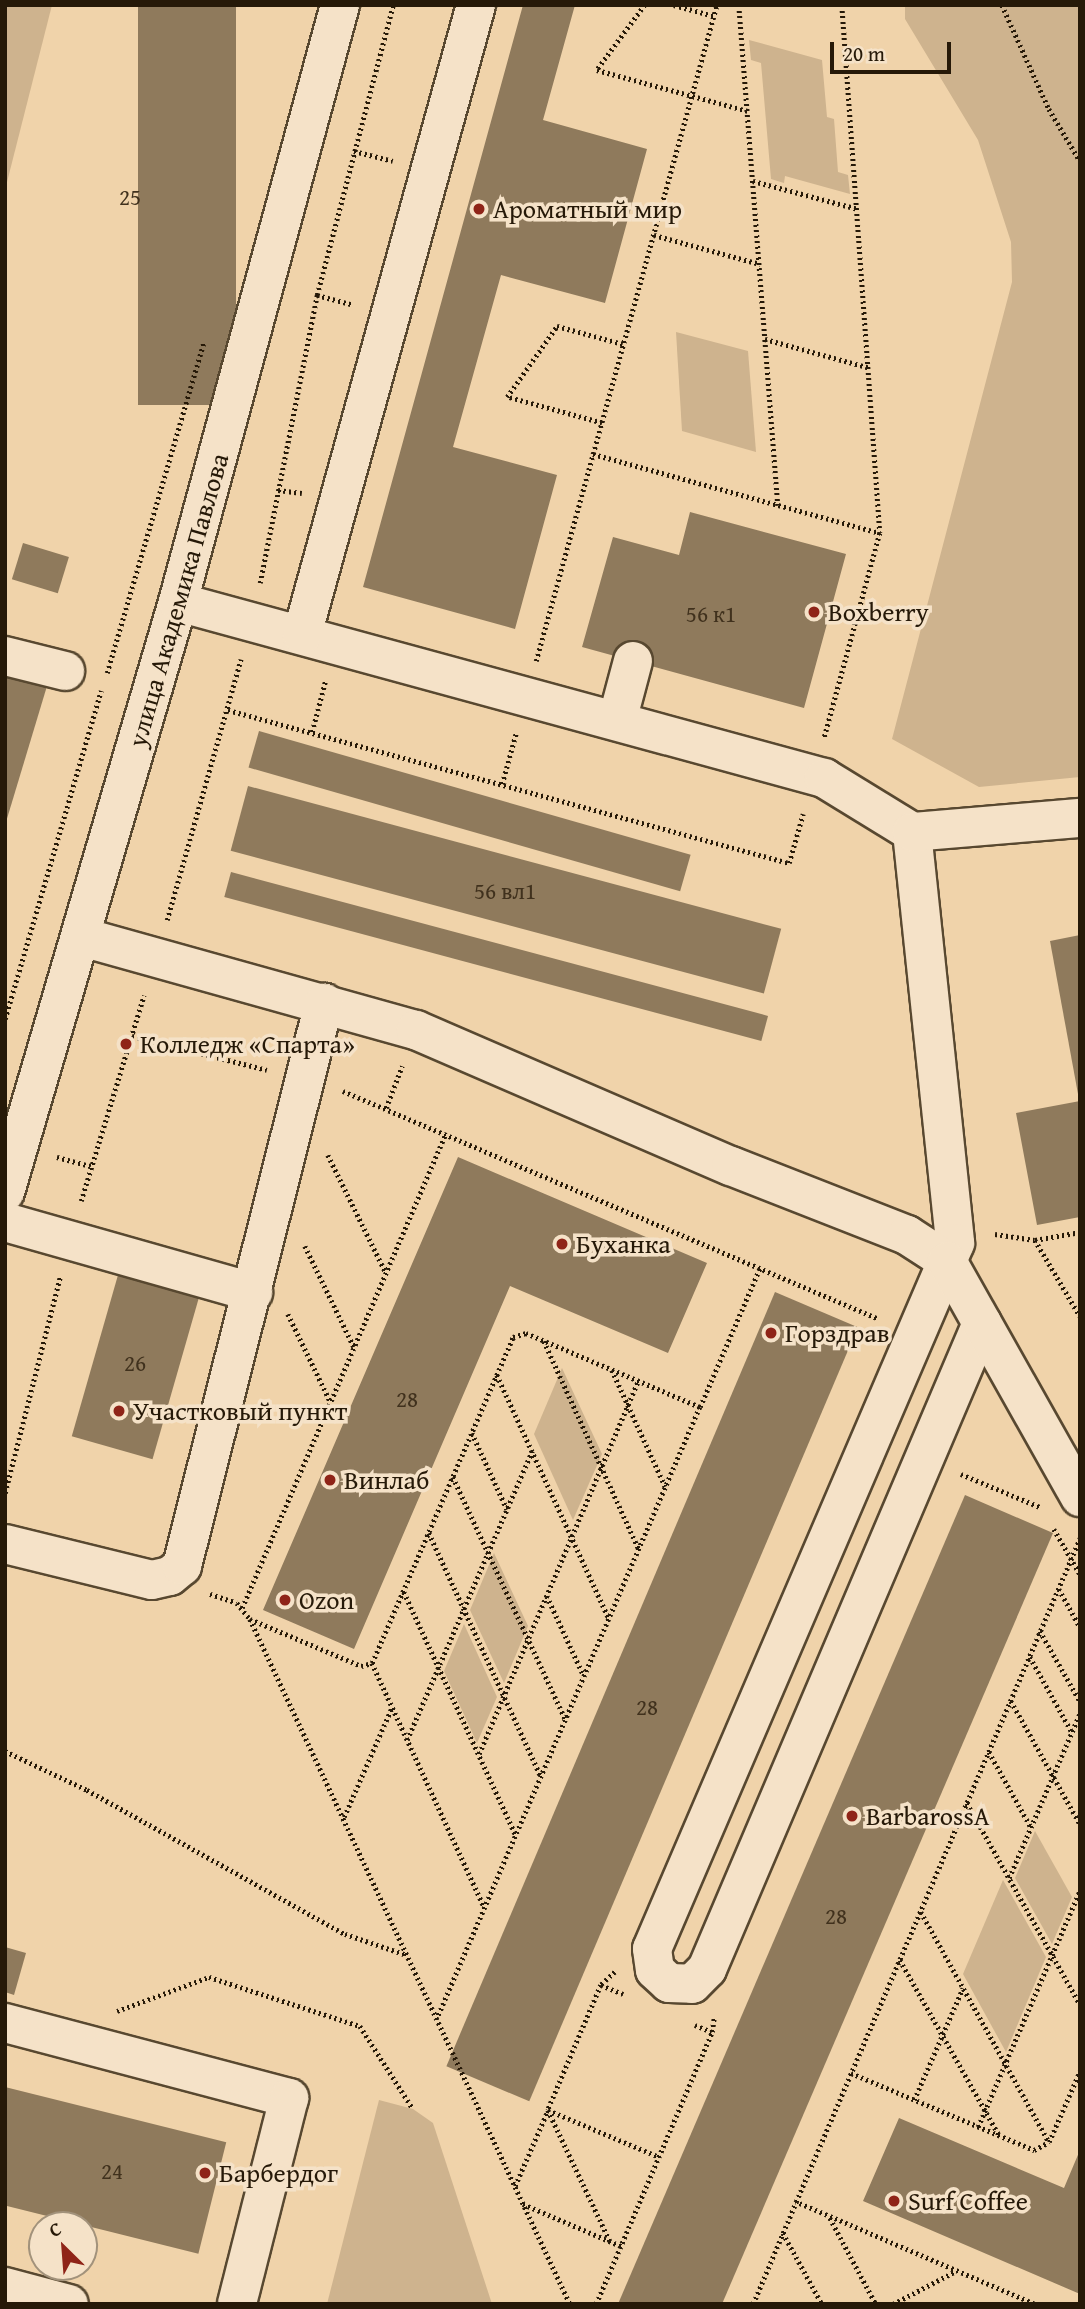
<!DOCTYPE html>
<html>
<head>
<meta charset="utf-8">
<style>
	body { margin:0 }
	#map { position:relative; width:1085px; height:2309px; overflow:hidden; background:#f0d3aa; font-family:"Gentium Book Plus",serif }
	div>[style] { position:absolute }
	.green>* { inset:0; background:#ceb38e }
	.building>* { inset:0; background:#8f7a5c; transform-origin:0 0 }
	.path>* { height:4.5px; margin-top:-2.25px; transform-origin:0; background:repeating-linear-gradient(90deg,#261908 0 2px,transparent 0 5.5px) }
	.roads { filter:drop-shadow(2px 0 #584830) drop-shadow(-2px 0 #584830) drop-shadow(0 2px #584830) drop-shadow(0 -2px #584830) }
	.minor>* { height:38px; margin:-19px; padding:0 19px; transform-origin:19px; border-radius:19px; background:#f5e2c8 }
	.dots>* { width:19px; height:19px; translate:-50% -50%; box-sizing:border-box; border:4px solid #f5e2c8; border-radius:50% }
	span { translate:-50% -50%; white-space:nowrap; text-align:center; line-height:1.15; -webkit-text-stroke:7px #f5e2c8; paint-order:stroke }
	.number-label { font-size:23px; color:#40311d }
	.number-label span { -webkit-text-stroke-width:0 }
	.poi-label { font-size:26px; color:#261908 }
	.left { translate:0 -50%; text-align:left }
	.street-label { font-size:26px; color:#261908 }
	.frame { position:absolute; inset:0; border:7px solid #261908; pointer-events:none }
	.north { position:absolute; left:28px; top:2211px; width:70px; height:70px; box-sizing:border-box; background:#f5e2c8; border:2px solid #a2927b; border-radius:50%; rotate:335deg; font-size:19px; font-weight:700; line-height:28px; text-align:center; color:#261908 }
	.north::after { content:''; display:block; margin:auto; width:24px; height:32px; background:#8f2418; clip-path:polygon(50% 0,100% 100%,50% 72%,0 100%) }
	.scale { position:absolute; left:830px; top:42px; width:121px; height:32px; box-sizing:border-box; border:4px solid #261908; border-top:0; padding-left:9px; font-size:21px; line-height:24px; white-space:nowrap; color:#261908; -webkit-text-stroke:5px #f5e2c8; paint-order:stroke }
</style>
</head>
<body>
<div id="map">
	<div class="green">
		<div style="clip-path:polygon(5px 5px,52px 5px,5px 190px)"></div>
		<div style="clip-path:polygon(905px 5px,1080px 5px,1080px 777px,979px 787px,892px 739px,1012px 282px,1011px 242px,978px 140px,905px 19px)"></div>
		<div style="clip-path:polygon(749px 40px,822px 60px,827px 117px,834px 119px,838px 172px,848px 175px,850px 194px,785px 176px,784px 183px,771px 179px,761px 63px,751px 60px)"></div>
		<div style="clip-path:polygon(676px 332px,748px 351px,756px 452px,682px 431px)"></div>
		<div style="clip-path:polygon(562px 1368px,602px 1454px,573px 1520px,534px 1434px)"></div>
		<div style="clip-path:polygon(494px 1553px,528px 1626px,504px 1683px,470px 1610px)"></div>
		<div style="clip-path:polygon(464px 1624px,497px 1697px,477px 1743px,444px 1671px)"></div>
		<div style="clip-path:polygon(1035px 1831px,1072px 1897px,1052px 1944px,1015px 1878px)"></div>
		<div style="clip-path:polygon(1003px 1880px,1046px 1957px,1006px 2052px,963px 1974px)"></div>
		<div style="clip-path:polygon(379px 2100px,413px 2109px,433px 2123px,492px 2304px,327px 2304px)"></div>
	</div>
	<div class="building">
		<div style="left:138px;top:5px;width:98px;height:400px"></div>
		<div style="clip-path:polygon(523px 5px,575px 5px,543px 120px,647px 149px,605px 303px,501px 275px,453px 447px,557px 475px,515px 629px,363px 587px)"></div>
		<div style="clip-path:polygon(690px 512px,846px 554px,804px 708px,582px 647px,613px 537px,679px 555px)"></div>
		<div style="left:23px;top:543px;width:48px;height:38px;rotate:17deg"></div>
		<div style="clip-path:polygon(5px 674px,47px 686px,6px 822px,5px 822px)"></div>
		<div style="left:259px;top:731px;width:449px;height:38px;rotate:16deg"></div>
		<div style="left:248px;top:786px;width:552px;height:67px;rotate:15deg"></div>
		<div style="left:231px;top:872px;width:556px;height:26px;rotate:15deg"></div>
		<div style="clip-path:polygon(1080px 935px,1080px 1094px,1078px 1094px,1050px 941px)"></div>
		<div style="clip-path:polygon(1080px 1101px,1080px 1217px,1037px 1225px,1016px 1113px)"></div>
		<div style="clip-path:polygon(458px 1157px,707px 1263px,668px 1353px,510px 1286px,354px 1649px,263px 1610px)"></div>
		<div style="left:120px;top:1268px;width:84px;height:175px;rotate:16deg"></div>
		<div style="left:775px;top:1292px;width:90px;height:841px;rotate:23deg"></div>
		<div style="clip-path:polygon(965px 1495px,1053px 1533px,981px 1701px,722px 2304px,618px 2304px)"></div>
		<div style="clip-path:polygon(5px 1947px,26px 1953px,14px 1995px,5px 1992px)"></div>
		<div style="left:5px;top:2087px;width:228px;height:115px;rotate:14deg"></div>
		<div style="clip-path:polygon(899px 2118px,1064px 2188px,1080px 2150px,1080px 2294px,863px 2201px)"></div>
	</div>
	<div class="path">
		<div style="left:645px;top:5px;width:81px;rotate:126.4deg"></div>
		<div style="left:597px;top:70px;width:156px;rotate:15.2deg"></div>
		<div style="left:674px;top:5px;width:41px;rotate:15.4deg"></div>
		<div style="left:739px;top:5px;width:502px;rotate:85.54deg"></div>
		<div style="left:842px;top:5px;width:529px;rotate:85.88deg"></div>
		<div style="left:1002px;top:5px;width:114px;rotate:65.7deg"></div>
		<div style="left:1049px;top:109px;width:61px;rotate:59.2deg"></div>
		<div style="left:354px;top:151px;width:40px;rotate:14.4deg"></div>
		<div style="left:753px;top:181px;width:109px;rotate:14.9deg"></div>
		<div style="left:654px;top:235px;width:110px;rotate:15.3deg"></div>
		<div style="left:317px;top:295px;width:38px;rotate:15deg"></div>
		<div style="left:765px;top:339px;width:109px;rotate:15.4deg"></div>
		<div style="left:602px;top:423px;width:98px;rotate:-164.7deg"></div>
		<div style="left:507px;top:397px;width:87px;rotate:-54.8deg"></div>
		<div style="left:557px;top:326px;width:68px;rotate:15.3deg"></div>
		<div style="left:593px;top:454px;width:466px;rotate:-74.6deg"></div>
		<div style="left:278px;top:490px;width:24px;rotate:7deg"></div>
		<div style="left:260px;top:583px;width:294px;rotate:-78.8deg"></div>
		<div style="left:317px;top:295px;width:300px;rotate:-75.3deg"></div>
		<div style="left:536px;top:661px;width:215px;rotate:-74.6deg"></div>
		<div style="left:593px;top:454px;width:298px;rotate:15.4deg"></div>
		<div style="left:880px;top:533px;width:213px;rotate:105.2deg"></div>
		<div style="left:107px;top:673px;width:345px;rotate:-73.7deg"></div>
		<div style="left:228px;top:710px;width:581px;rotate:15.26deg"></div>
		<div style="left:789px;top:863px;width:51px;rotate:-74.1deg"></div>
		<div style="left:312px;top:732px;width:52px;rotate:-75.4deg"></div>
		<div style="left:502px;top:784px;width:53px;rotate:-74.6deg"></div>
		<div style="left:167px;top:920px;width:271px;rotate:-74.2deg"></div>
		<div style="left:5px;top:1019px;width:342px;rotate:-73.7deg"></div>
		<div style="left:132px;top:1036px;width:139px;rotate:14.1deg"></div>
		<div style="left:343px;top:1091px;width:582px;rotate:23.04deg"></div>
		<div style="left:386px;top:1108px;width:45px;rotate:-69.1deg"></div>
		<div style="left:328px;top:1155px;width:131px;rotate:63.8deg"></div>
		<div style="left:57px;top:1157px;width:35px;rotate:15deg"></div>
		<div style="left:81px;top:1201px;width:215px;rotate:-73deg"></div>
		<div style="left:995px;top:1234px;width:40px;rotate:8.5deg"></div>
		<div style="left:1035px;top:1240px;width:46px;rotate:-10.1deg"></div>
		<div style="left:1035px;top:1240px;width:88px;rotate:59.4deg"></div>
		<div style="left:305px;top:1246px;width:112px;rotate:64.1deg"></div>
		<div style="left:288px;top:1314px;width:97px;rotate:64.2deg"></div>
		<div style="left:544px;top:1341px;width:229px;rotate:65.5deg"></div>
		<div style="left:612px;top:1370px;width:128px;rotate:65.4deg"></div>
		<div style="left:497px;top:1375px;width:268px;rotate:65.3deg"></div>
		<div style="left:700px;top:1407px;width:151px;rotate:-66.7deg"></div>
		<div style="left:472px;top:1433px;width:84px;rotate:65.3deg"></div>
		<div style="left:961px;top:1474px;width:86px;rotate:22.7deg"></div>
		<div style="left:453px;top:1477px;width:268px;rotate:65.1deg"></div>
		<div style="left:5px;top:1493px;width:223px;rotate:-75.7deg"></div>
		<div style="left:1054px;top:1529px;width:52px;rotate:60deg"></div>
		<div style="left:429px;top:1533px;width:268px;rotate:65.3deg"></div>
		<div style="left:1059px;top:1589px;width:43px;rotate:61.1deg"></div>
		<div style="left:404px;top:1592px;width:268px;rotate:65.3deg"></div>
		<div style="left:210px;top:1594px;width:28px;rotate:18deg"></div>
		<div style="left:237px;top:1603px;width:21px;rotate:51deg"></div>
		<div style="left:250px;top:1619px;width:756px;rotate:64.96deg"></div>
		<div style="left:547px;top:1596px;width:88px;rotate:65.2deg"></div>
		<div style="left:242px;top:1608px;width:517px;rotate:-66.76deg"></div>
		<div style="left:250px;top:1619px;width:121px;rotate:22.9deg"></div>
		<div style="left:361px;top:1666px;width:11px;rotate:-15deg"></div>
		<div style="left:372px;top:1663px;width:355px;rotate:-66.6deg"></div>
		<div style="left:513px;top:1337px;width:14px;rotate:-17deg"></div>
		<div style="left:526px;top:1333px;width:189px;rotate:23deg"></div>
		<div style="left:700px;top:1407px;width:666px;rotate:113.26deg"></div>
		<div style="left:1040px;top:1631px;width:81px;rotate:60.3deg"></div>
		<div style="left:1030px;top:1657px;width:86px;rotate:60.8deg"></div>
		<div style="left:372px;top:1663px;width:268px;rotate:65.3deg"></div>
		<div style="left:1011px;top:1701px;width:141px;rotate:60.7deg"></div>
		<div style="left:407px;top:1740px;width:315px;rotate:-66.6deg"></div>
		<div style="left:5px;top:1751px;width:91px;rotate:25.4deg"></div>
		<div style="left:87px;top:1790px;width:295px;rotate:29.2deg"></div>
		<div style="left:345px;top:1934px;width:65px;rotate:18.7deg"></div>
		<div style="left:989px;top:1752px;width:86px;rotate:60.8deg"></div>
		<div style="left:479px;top:1754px;width:405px;rotate:-66.9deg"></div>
		<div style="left:967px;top:1803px;width:231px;rotate:60.7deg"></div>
		<div style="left:344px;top:1817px;width:120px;rotate:-66.4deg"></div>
		<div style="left:1009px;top:1878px;width:180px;rotate:-66.7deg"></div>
		<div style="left:921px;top:1912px;width:263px;rotate:60.9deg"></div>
		<div style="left:900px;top:1960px;width:201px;rotate:60.5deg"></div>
		<div style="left:615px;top:1972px;width:19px;rotate:137deg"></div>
		<div style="left:601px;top:1985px;width:136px;rotate:113deg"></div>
		<div style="left:548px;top:2110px;width:121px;rotate:22.9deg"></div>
		<div style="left:601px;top:1985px;width:24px;rotate:22deg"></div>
		<div style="left:117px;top:2011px;width:98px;rotate:-20.3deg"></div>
		<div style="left:209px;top:1977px;width:159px;rotate:18deg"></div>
		<div style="left:360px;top:2026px;width:98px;rotate:57.4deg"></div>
		<div style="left:695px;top:2025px;width:18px;rotate:22deg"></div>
		<div style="left:851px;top:2073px;width:199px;rotate:22.8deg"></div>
		<div style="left:1034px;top:2150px;width:17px;rotate:-28deg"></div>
		<div style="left:1049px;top:2142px;width:77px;rotate:-66.4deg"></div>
		<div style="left:914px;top:2100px;width:122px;rotate:-66.4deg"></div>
		<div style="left:548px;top:2110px;width:145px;rotate:64.7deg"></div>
		<div style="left:978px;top:2127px;width:258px;rotate:-66.7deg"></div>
		<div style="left:515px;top:2186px;width:83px;rotate:-66.5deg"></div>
		<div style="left:523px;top:2204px;width:107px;rotate:23.2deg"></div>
		<div style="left:830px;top:2218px;width:98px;rotate:61.9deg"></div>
		<div style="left:783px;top:2233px;width:81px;rotate:61.2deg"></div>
		<div style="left:596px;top:2304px;width:296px;rotate:-66.9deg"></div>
		<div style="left:712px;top:2032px;width:15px;rotate:-82deg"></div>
		<div style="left:753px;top:2304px;width:111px;rotate:-67.1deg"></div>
		<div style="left:893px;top:2304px;width:71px;rotate:-27.6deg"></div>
		<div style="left:1034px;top:2304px;width:259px;rotate:-156.8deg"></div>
		<div style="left:796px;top:2202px;width:722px;rotate:-66.84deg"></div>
	</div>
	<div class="roads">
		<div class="minor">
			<div style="left:178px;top:602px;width:670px;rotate:15.24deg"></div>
			<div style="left:824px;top:778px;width:103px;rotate:31.5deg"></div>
			<div style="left:912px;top:832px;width:413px;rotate:84deg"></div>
			<div style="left:955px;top:1243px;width:768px;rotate:113.23deg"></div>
			<div style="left:652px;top:1949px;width:21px;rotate:82deg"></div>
			<div style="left:655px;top:1970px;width:19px;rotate:43deg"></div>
			<div style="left:669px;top:1983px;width:23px;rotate:2deg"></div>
			<div style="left:692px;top:1984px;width:21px;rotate:-45deg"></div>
			<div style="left:707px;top:1969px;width:702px;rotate:-66.94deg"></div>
			<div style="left:302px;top:635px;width:654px;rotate:-74.56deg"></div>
			<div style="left:5px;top:656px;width:62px;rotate:14deg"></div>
			<div style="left:617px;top:721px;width:62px;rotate:-75.1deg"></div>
			<div style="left:912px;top:832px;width:169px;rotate:-4.8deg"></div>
			<div style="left:82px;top:937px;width:347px;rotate:15.6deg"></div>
			<div style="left:416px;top:1030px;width:343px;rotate:23.4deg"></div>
			<div style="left:731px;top:1166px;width:189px;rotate:21.4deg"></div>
			<div style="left:907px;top:1235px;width:48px;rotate:33deg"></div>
			<div style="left:947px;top:1261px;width:271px;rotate:60.6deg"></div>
			<div style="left:5px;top:1192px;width:615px;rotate:-73.66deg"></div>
			<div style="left:178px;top:602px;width:619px;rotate:-74.82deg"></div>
			<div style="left:5px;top:1222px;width:258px;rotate:15.8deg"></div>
			<div style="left:5px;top:1544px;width:151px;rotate:13.8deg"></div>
			<div style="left:152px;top:1580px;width:18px;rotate:-13deg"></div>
			<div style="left:170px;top:1576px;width:16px;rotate:-40deg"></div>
			<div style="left:182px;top:1566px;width:581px;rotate:-75.84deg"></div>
			<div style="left:5px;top:2023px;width:294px;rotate:14.8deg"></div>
			<div style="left:289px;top:2098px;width:212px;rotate:104.2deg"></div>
			<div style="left:5px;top:2287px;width:66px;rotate:14.9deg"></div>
		</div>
	</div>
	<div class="dots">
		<div style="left:479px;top:209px;background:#8f2418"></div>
		<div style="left:814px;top:612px;background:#8f2418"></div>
		<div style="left:126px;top:1044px;background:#8f2418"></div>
		<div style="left:562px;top:1244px;background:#8f2418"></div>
		<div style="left:771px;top:1333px;background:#8f2418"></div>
		<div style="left:119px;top:1411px;background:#8f2418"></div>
		<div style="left:330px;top:1480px;background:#8f2418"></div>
		<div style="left:285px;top:1600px;background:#8f2418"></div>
		<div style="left:852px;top:1816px;background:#8f2418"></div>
		<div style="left:205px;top:2173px;background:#8f2418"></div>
		<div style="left:894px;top:2201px;background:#8f2418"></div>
	</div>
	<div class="number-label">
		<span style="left:130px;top:197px">25</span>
		<span style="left:711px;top:614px">56 к1</span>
		<span style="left:505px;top:891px">56 вл1</span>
		<span style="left:135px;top:1363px">26</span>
		<span style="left:407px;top:1399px">28</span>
		<span style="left:647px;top:1707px">28</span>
		<span style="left:836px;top:1916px">28</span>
		<span style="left:112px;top:2171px">24</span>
	</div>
	<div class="poi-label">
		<span class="left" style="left:493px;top:209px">Ароматный мир</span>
		<span class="left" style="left:828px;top:612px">Boxberry</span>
		<span class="left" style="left:140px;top:1044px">Колледж «Спарта»</span>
		<span class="left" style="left:576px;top:1244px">Буханка</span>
		<span class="left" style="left:785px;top:1333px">Горздрав</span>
		<span class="left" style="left:133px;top:1411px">Участковый пункт</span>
		<span class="left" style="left:344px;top:1480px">Винлаб</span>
		<span class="left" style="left:299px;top:1600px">Ozon</span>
		<span class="left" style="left:866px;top:1816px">BarbarossA</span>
		<span class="left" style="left:219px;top:2173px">Барбердог</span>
		<span class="left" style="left:908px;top:2201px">Surf Coffee</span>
	</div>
	<div class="street-label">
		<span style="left:178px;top:600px;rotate:-74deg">улица Академика Павлова</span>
	</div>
	<div class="frame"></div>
	<div class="north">С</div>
	<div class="scale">20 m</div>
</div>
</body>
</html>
